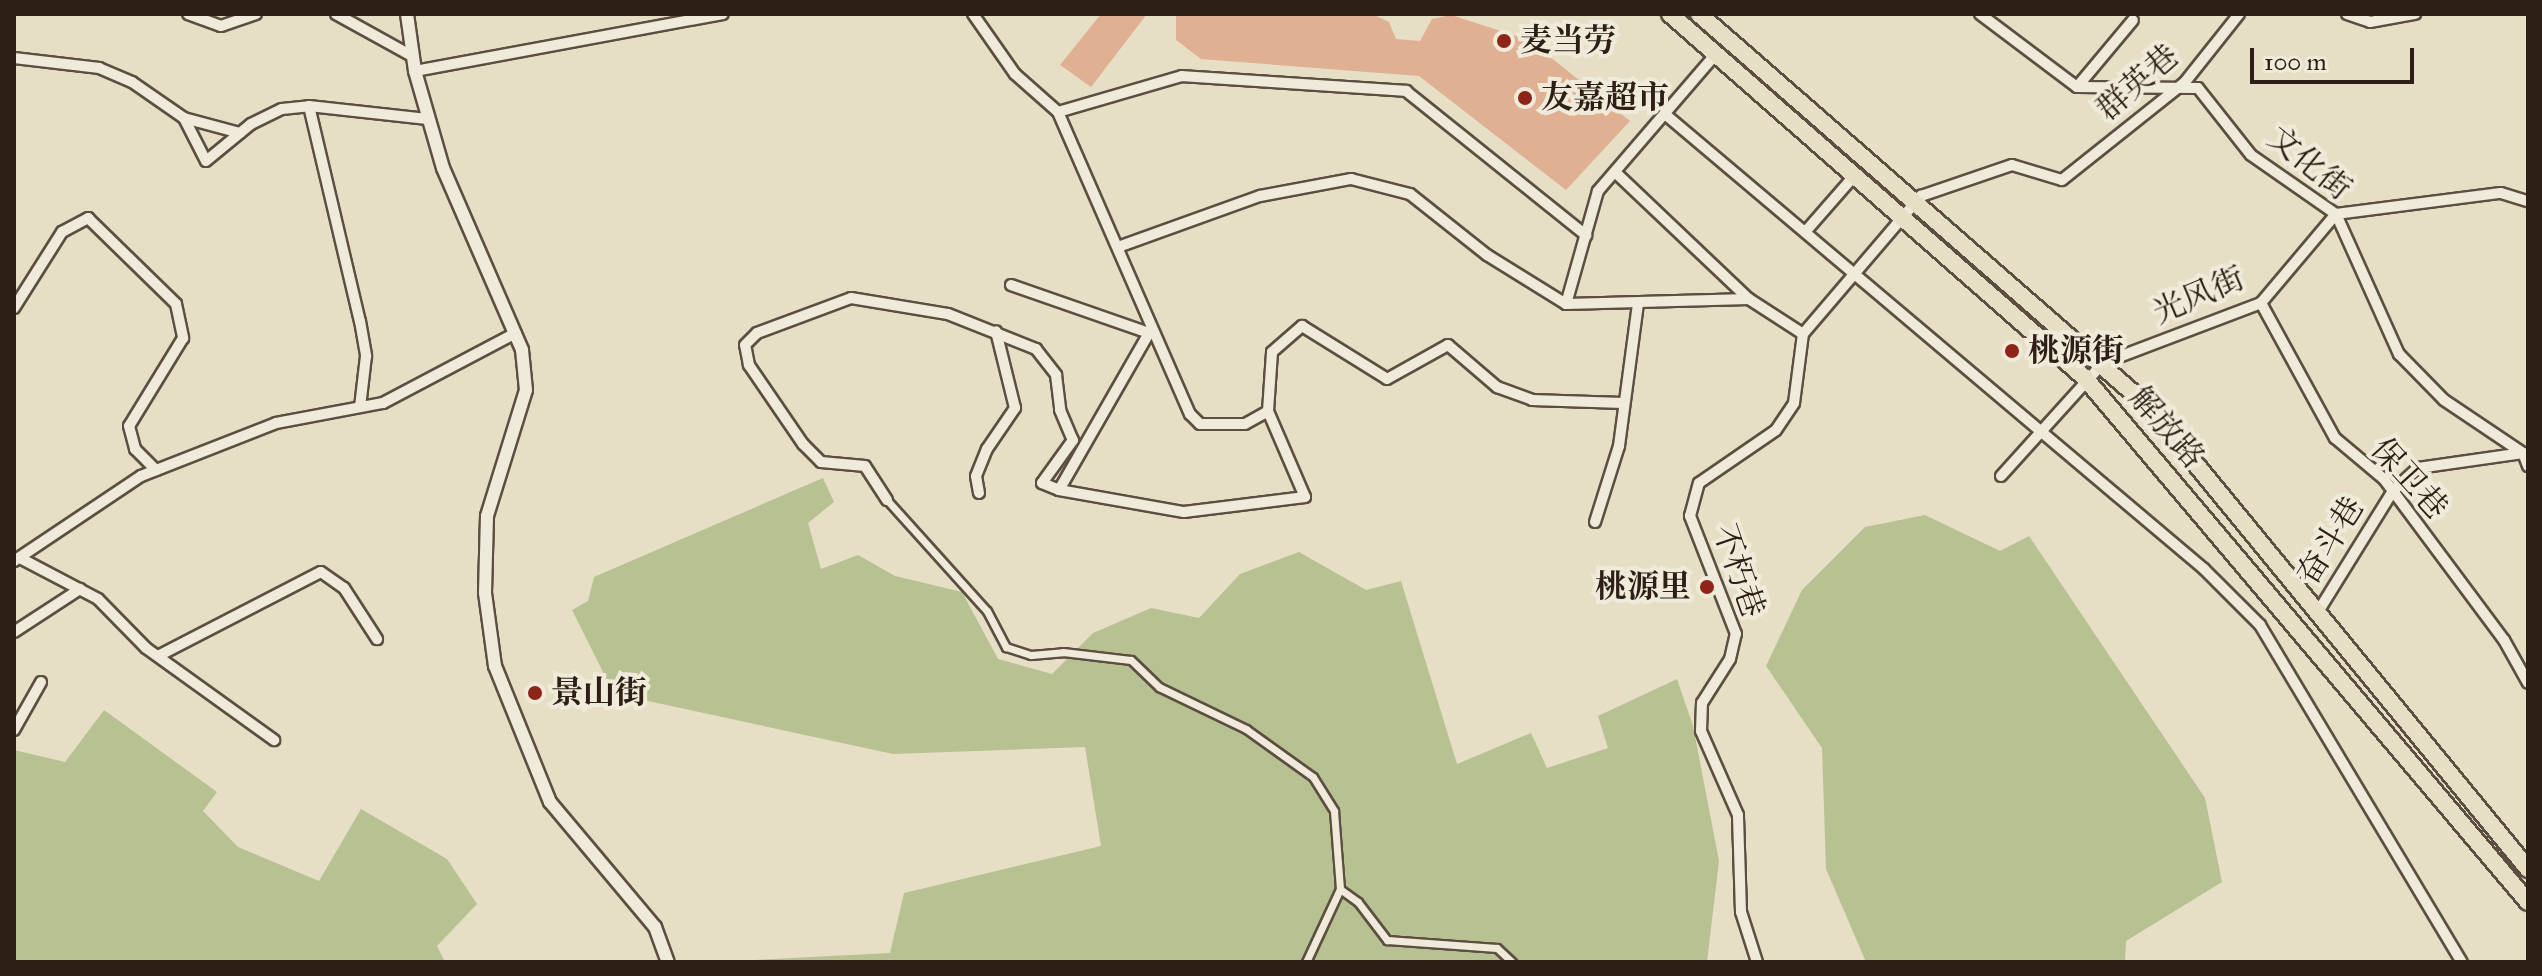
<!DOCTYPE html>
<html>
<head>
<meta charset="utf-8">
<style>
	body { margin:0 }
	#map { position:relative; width:2542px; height:976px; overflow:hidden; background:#e6dfc5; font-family:"IM FELL Great Primer","Noto Serif SC",serif }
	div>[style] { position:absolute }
	.green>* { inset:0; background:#b8c192 }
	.building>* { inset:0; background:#e0b092 }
	.roads { filter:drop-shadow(2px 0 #5c4f42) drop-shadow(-2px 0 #5c4f42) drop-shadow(0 2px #5c4f42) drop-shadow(0 -2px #5c4f42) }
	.pedestrian>* { height:7px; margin:-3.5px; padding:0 3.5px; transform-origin:3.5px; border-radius:3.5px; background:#efead9 }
	.minor>* { height:10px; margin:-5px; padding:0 5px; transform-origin:5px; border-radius:5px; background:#efead9 }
	.tertiary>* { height:12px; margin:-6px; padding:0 6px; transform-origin:6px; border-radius:6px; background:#efead9 }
	.primary>* { height:16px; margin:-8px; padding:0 8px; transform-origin:8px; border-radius:8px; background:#e6dfc5 }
	.dots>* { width:22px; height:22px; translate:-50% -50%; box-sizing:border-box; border:4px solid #efead9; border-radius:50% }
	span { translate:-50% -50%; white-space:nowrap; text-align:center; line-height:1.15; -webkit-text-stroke:8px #efead9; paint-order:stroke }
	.poi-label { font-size:32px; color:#2e1f16; font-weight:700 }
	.left { translate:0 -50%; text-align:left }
	.right { translate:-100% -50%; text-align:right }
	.street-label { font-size:32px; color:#2e1f16 }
	.frame { position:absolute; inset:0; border:16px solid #2e1f16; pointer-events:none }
	.scale { position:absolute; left:2250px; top:48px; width:164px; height:36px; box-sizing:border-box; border:4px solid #2e1f16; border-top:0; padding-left:10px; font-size:24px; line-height:28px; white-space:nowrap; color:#2e1f16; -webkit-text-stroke:6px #efead9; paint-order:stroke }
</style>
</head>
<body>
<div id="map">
	<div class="green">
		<div style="clip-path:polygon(823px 478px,834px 502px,808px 523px,821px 569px,858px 555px,895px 576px,962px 592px,998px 659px,1052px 674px,1093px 633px,1151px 608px,1199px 618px,1240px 574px,1299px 552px,1366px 590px,1401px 581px,1457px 764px,1531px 733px,1547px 768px,1608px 748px,1598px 716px,1677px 679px,1693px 726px,1719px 861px,1707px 962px,713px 962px,890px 953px,904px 893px,1101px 846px,1085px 747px,893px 754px,648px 701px,608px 682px,572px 610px,588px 601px,594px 577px)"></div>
		<div style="clip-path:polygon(1925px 515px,2000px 551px,2029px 536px,2205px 798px,2222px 882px,2126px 941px,2125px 962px,1866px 962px,1826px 869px,1822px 748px,1766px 666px,1802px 590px,1865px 527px)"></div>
		<div style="clip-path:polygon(104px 710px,217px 792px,203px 811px,238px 847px,319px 881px,361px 809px,447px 859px,477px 904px,437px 946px,445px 962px,14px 962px,14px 750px,65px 762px)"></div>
	</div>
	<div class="building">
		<div style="clip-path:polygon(1101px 14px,1147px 14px,1091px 87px,1060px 65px)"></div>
		<div style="clip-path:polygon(1176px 14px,1372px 14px,1389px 22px,1396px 39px,1420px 41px,1432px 19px,1451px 15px,1529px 40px,1630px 121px,1566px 190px,1419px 76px,1201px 59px,1176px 40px)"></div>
	</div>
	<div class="roads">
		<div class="pedestrian">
			<div style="left:887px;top:500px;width:149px;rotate:48deg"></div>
			<div style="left:987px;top:611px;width:41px;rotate:62.2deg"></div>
			<div style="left:1006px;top:647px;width:26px;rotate:18deg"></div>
			<div style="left:1031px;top:655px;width:32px;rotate:-5deg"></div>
			<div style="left:1063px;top:652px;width:68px;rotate:6.7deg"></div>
			<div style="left:1131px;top:660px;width:39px;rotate:44deg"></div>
			<div style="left:1159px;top:687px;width:97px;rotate:25.8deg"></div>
			<div style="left:1246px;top:729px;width:82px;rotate:35.6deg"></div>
			<div style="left:1313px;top:777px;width:40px;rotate:58deg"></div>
			<div style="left:1334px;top:811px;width:78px;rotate:85.6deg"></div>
			<div style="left:1340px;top:889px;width:81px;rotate:115deg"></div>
			<div style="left:1340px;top:889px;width:22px;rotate:36deg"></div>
			<div style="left:1358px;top:902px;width:48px;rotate:52.7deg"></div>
			<div style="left:1387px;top:940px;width:110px;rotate:4.2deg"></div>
			<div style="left:1497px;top:948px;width:21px;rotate:43deg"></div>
		</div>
		<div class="minor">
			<div style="left:188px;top:14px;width:35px;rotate:20deg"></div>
			<div style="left:221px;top:26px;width:37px;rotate:-19deg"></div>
			<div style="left:336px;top:14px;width:87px;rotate:28.9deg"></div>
			<div style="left:973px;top:14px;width:73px;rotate:55deg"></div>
			<div style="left:1015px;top:74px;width:57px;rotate:41.5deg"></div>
			<div style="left:1058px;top:112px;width:129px;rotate:-16.2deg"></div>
			<div style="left:1182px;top:76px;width:225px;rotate:3.8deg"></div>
			<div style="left:1406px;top:91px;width:231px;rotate:38.7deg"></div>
			<div style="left:1980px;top:14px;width:121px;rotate:37deg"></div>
			<div style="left:2077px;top:87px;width:121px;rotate:0.5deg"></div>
			<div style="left:2198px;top:88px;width:85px;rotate:51.7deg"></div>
			<div style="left:2251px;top:155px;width:103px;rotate:34.8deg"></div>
			<div style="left:2336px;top:214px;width:154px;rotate:65.8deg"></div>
			<div style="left:2399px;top:354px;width:64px;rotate:45.6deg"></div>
			<div style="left:2444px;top:400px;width:95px;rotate:33.9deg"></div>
			<div style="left:2523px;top:453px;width:14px;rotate:69deg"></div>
			<div style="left:2347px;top:14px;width:24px;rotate:19deg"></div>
			<div style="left:2370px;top:22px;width:46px;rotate:-10.1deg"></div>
			<div style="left:14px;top:58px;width:86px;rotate:6.7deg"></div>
			<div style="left:99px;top:68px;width:36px;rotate:23deg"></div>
			<div style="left:132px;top:82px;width:63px;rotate:34.7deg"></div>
			<div style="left:415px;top:71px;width:313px;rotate:-10.5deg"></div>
			<div style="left:2077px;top:87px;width:87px;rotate:-50.1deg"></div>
			<div style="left:309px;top:106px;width:221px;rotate:76.7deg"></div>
			<div style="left:360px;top:321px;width:36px;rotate:80deg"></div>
			<div style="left:366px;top:356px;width:51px;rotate:96.7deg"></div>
			<div style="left:1058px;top:112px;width:330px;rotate:66.4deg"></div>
			<div style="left:1190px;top:414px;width:14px;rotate:45deg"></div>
			<div style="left:1200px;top:424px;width:45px"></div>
			<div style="left:1245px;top:424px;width:26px;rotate:-29deg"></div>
			<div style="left:1666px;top:115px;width:704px;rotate:40.16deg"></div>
			<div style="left:2204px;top:569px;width:79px;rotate:45deg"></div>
			<div style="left:2260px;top:625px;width:393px;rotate:59.1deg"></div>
			<div style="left:240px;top:133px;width:58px;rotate:-165deg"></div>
			<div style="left:184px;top:118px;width:48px;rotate:62.9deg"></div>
			<div style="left:206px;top:161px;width:58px;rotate:-39.4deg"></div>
			<div style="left:251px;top:124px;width:34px;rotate:-26deg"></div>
			<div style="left:282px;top:109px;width:27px;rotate:-6deg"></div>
			<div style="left:309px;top:106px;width:119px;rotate:6.3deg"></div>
			<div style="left:1615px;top:172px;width:185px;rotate:43.5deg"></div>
			<div style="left:1806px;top:231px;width:74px;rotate:-48.8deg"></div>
			<div style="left:1118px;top:247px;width:151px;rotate:-19.8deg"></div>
			<div style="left:1260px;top:196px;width:93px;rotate:-10.6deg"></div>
			<div style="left:1351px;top:179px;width:61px;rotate:14.3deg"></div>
			<div style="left:1410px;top:194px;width:98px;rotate:38.4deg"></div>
			<div style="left:1487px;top:255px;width:93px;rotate:31.8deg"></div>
			<div style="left:1566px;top:304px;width:117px;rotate:-74.2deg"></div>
			<div style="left:1598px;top:191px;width:179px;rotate:-49.3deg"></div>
			<div style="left:1011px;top:285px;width:146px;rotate:19.2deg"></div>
			<div style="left:1149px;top:333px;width:181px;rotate:119.8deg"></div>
			<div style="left:1059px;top:490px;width:127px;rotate:10deg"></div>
			<div style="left:1184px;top:512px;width:122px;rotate:-7.1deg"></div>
			<div style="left:1305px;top:497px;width:94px;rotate:-113.3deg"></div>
			<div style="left:1268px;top:411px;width:59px;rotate:-86.1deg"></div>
			<div style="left:1272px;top:352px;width:40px;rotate:-41deg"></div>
			<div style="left:1302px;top:326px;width:100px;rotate:31.9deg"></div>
			<div style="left:1387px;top:379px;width:70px;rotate:-29.1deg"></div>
			<div style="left:1448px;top:345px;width:65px;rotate:40.6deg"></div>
			<div style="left:1497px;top:387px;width:37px;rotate:20deg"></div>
			<div style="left:1532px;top:400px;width:91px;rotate:1.9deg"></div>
			<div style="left:2261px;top:303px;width:154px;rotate:61.3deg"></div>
			<div style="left:2335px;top:438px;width:64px;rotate:39.9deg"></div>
			<div style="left:2384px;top:479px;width:201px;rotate:53.3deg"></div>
			<div style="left:2504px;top:640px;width:49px;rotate:60.8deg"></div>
			<div style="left:1566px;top:304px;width:183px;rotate:-1.6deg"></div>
			<div style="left:1749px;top:299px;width:64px;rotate:32.9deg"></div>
			<div style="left:14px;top:308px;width:90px;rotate:-57.7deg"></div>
			<div style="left:62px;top:232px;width:30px;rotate:-28deg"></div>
			<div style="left:88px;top:218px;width:123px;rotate:44.3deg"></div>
			<div style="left:176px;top:304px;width:35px;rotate:78deg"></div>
			<div style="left:183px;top:338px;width:103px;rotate:121.5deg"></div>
			<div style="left:129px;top:426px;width:24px;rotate:75deg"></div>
			<div style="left:135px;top:449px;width:30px;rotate:45deg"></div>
			<div style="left:2001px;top:476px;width:152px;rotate:-47.9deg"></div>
			<div style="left:2103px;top:363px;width:169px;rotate:-20.8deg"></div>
			<div style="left:2261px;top:303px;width:116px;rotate:-49.9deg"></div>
			<div style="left:2336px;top:214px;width:166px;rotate:-7.3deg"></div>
			<div style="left:2501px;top:193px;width:28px;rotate:17deg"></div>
			<div style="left:979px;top:493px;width:17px;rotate:-100deg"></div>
			<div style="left:976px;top:476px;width:29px;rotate:-68deg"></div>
			<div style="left:987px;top:449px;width:50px;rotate:-55.7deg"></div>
			<div style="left:1015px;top:408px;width:79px;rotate:-103.9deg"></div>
			<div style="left:887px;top:500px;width:40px;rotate:-122.9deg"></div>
			<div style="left:865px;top:466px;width:44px;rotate:-174.8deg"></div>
			<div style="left:821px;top:462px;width:25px;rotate:-135deg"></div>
			<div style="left:803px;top:444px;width:96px;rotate:-124.4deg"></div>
			<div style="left:749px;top:365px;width:20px;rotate:-101deg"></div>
			<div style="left:745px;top:345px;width:17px;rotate:-45deg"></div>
			<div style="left:757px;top:333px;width:100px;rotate:-20.4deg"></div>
			<div style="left:851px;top:298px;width:98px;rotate:9.4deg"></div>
			<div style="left:948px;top:314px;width:95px;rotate:21.7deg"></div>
			<div style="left:1036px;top:349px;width:33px;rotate:52deg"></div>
			<div style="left:1056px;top:375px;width:35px;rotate:83deg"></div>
			<div style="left:1060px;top:410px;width:33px;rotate:67deg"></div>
			<div style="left:1073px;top:440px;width:53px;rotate:125.8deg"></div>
			<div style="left:1042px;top:483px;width:18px;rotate:22deg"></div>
			<div style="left:1595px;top:522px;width:80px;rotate:-72.5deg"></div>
			<div style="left:1619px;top:446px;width:144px;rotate:-82.4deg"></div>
			<div style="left:20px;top:558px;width:88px;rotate:27.7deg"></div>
			<div style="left:98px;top:599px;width:69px;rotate:45.6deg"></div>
			<div style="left:146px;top:648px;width:158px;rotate:35.7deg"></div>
			<div style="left:14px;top:561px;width:153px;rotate:-33.8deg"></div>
			<div style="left:141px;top:476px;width:145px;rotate:-21.4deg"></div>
			<div style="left:276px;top:423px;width:109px;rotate:-10.6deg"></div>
			<div style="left:383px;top:403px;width:150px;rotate:-27.8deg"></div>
			<div style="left:2316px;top:615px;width:146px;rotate:-58.2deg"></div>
			<div style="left:2393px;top:491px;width:34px;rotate:-43deg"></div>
			<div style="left:2418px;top:468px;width:106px;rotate:-8.1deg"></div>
			<div style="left:14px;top:632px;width:79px;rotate:-33.1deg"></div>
			<div style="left:158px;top:656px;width:183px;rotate:-27.3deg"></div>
			<div style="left:321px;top:572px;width:28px;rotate:35deg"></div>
			<div style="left:344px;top:588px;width:61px;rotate:57.1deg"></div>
			<div style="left:14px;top:730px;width:55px;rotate:-60.6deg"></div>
			<div style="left:1757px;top:962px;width:52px;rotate:-107.7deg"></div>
			<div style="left:1741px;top:912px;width:97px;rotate:-91.8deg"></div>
			<div style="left:1738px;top:815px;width:92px;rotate:-113.8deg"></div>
			<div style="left:1701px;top:731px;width:28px;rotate:-88deg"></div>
			<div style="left:1702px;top:703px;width:52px;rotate:-57.5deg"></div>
			<div style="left:1730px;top:659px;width:26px;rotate:-77deg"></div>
			<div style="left:1736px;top:634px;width:127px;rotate:-111.3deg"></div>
			<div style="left:1690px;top:516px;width:34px;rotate:-75deg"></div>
			<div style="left:1699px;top:483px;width:93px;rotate:-34.5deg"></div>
			<div style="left:1776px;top:430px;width:32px;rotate:-56deg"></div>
			<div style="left:1794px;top:403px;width:70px;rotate:-82.6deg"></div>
			<div style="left:1803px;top:334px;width:182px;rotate:-49.5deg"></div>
			<div style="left:1921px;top:196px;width:96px;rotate:-18.8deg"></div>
			<div style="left:2012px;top:165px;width:52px;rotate:16.7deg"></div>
			<div style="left:2062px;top:180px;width:157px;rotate:-38.5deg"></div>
			<div style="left:2185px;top:82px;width:87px;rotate:-51.5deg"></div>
		</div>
		<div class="tertiary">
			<div style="left:407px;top:14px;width:58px;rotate:82deg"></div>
			<div style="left:415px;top:71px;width:101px;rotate:73.9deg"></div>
			<div style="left:443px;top:168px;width:198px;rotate:66.5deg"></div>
			<div style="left:522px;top:350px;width:40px;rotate:84.3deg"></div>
			<div style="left:526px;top:390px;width:132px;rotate:107.2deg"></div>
			<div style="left:487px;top:516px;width:77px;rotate:91.5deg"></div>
			<div style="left:485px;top:593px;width:74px;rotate:82.2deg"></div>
			<div style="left:495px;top:666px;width:147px;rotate:68deg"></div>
			<div style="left:550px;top:802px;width:163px;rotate:50deg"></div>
			<div style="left:655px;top:927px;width:37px;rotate:70deg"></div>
		</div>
		<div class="primary">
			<div style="left:1670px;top:14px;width:552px;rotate:41.25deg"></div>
			<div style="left:2085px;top:378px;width:686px;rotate:49.79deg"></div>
			<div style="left:1699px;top:14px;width:596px;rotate:41.12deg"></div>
			<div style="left:2148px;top:406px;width:599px;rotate:50.62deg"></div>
		</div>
	</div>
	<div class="dots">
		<div style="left:1504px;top:41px;background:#8f2418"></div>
		<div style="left:1525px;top:98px;background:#8f2418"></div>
		<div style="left:2012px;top:351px;background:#8f2418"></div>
		<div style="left:1707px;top:587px;background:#8f2418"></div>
		<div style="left:535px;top:693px;background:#8f2418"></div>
	</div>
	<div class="poi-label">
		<span class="left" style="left:1520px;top:41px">麦当劳</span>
		<span class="left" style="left:1541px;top:98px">友嘉超市</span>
		<span class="left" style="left:2028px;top:351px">桃源街</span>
		<span class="right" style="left:1691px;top:587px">桃源里</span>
		<span class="left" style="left:551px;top:693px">景山街</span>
	</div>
	<div class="street-label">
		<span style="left:2138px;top:83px;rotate:-41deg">群英巷</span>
		<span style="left:2309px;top:164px;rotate:39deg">文化街</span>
		<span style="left:2199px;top:296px;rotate:-23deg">光风街</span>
		<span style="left:2166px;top:428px;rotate:49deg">解放路</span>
		<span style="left:2409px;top:479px;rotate:48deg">保卫巷</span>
		<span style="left:2331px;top:541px;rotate:-58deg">奋斗巷</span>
		<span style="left:1738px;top:571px;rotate:71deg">不朽巷</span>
	</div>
	<div class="frame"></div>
	<div class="scale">100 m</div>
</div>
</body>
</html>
